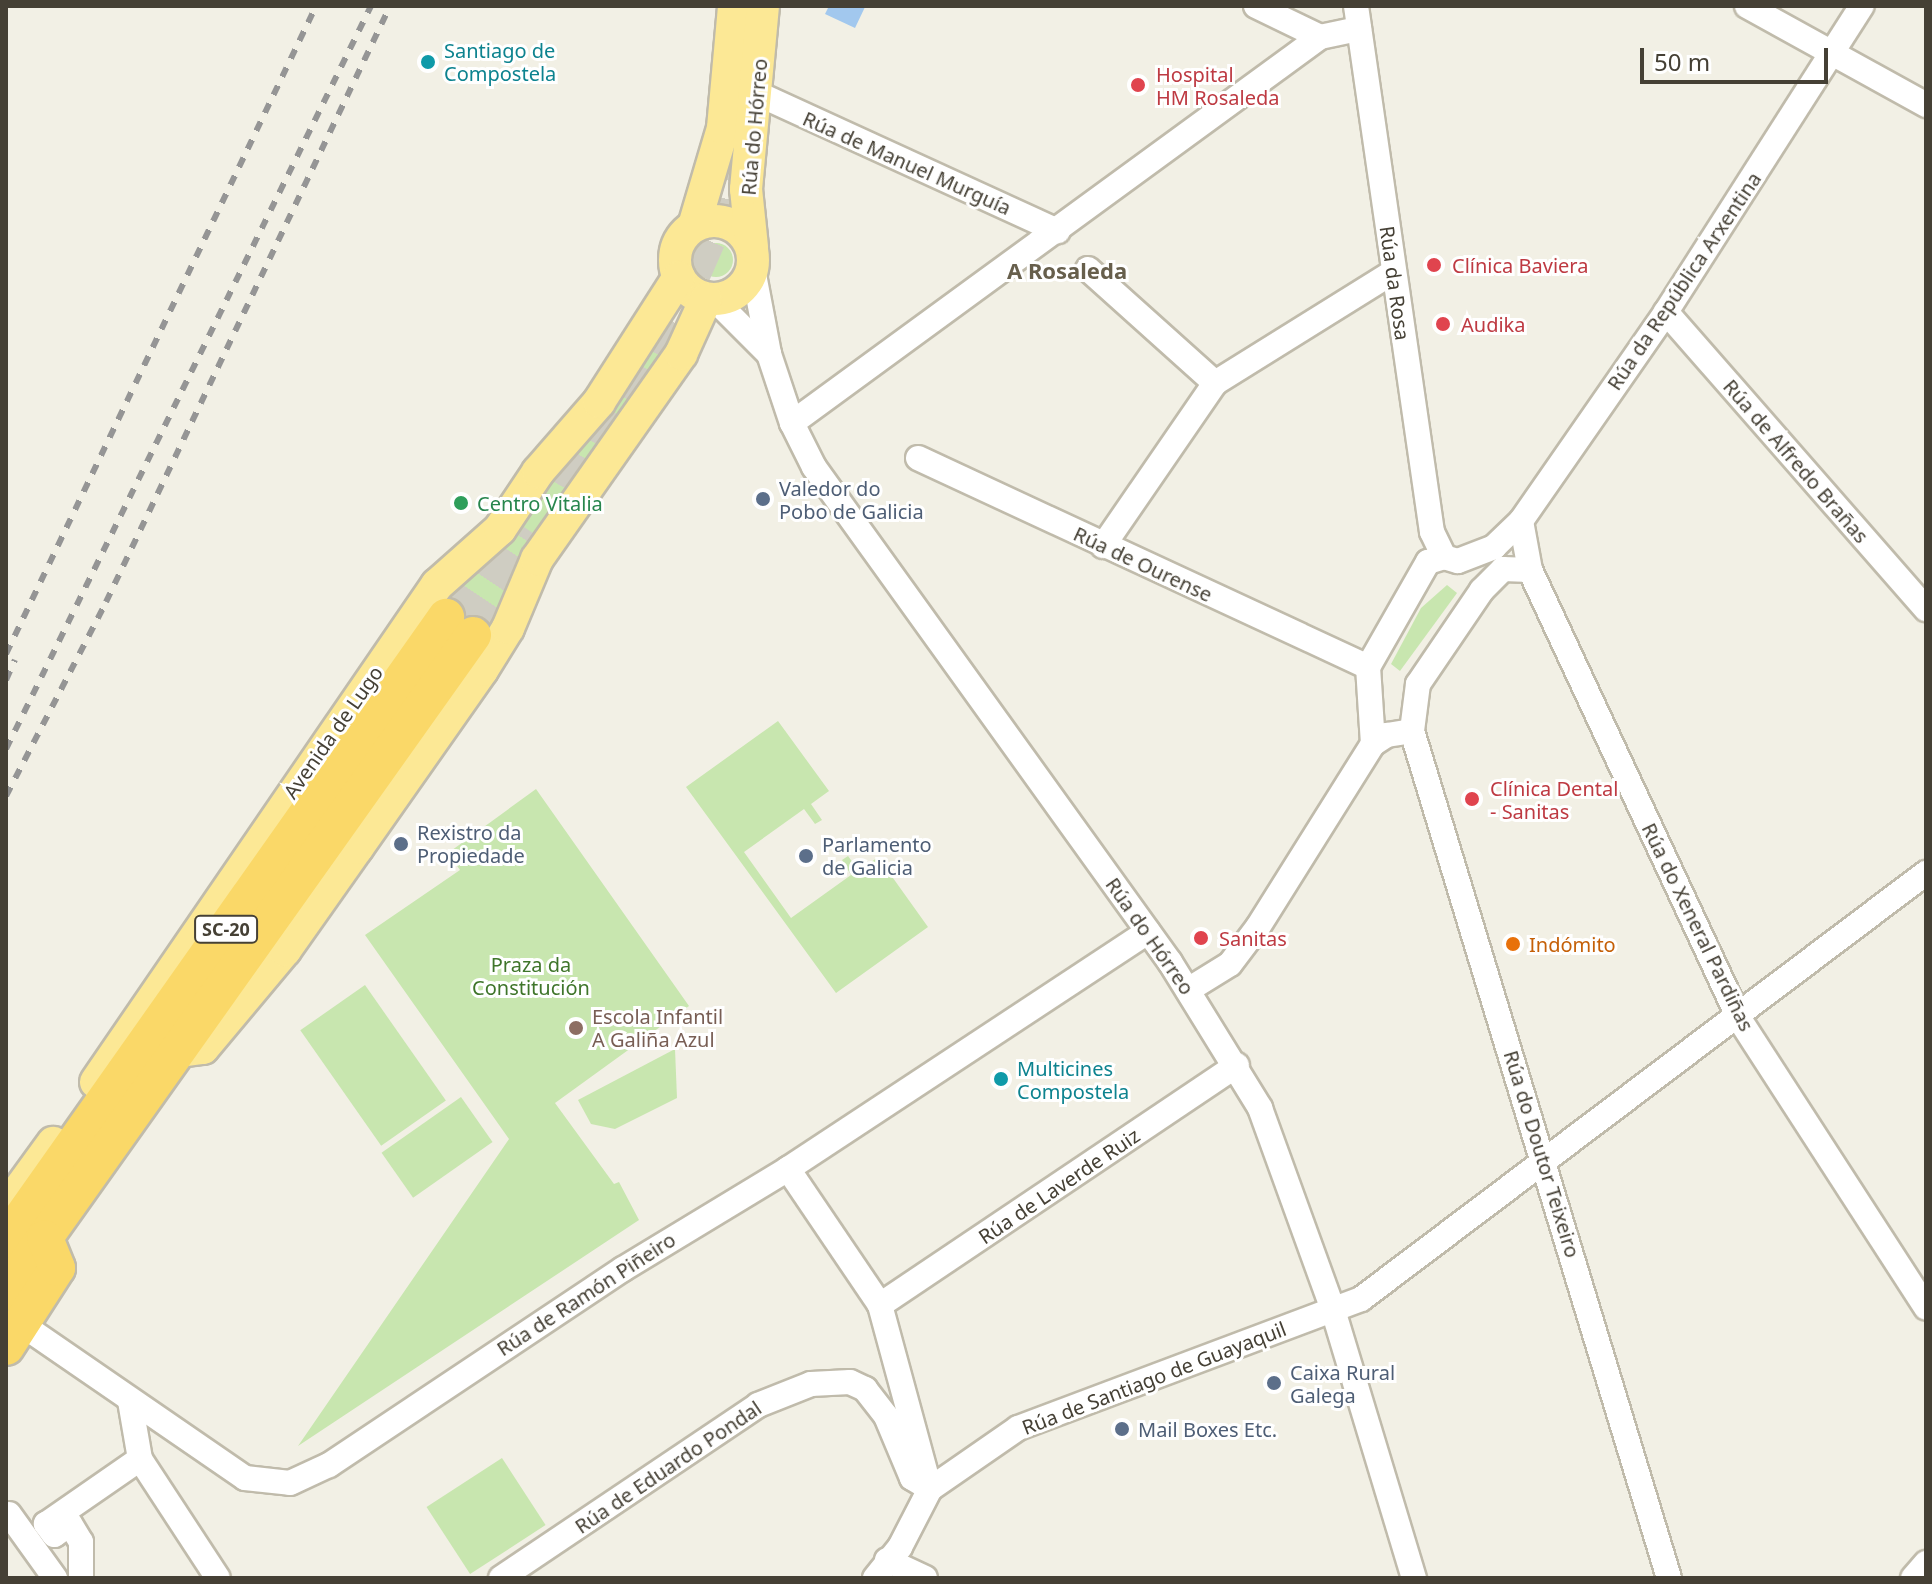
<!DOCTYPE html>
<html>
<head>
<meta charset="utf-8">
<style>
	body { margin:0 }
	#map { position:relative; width:1932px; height:1584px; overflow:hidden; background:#f2f0e5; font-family:"Noto Sans",sans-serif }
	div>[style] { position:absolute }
	.green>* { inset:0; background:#c8e6af; transform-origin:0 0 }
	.round { border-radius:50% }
	.water>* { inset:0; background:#a2c8ee }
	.highway-tunnel>* { height:36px; margin-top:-18px; transform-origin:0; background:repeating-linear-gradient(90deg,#cfcdc2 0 36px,transparent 0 54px) }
	.roads { filter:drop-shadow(2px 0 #c0bbab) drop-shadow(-2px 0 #c0bbab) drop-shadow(0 2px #c0bbab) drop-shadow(0 -2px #c0bbab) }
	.minor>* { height:24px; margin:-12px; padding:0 12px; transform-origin:12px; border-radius:12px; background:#fff }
	.major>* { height:32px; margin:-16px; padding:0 16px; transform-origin:16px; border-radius:16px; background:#fce895 }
	.major>.ring { margin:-16px; padding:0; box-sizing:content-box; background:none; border:32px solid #fce895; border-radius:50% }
	.highway>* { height:36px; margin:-18px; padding:0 18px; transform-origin:18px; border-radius:18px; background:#fad868 }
	.rail>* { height:6px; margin-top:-3px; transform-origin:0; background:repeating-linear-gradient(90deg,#959595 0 10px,transparent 0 20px) }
	.dots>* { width:22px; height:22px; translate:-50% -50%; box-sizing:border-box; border:4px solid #fff; border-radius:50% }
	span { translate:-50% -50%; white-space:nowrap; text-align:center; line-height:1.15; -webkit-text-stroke:6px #fff; paint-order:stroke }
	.shield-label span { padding:2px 6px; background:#fff; border:2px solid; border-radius:6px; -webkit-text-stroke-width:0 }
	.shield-label { font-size:18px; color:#454035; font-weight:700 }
	.culture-label { font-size:20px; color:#0d838f }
	.left { translate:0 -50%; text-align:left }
	.health-label { font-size:20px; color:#be3a42 }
	.street-label { font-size:20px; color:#454035 }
	.service-label { font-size:20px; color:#4e5e75 }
	.leisure-label { font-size:20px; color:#27864d }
	.food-label { font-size:20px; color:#c56008 }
	.park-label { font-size:20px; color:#3f752a }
	.education-label { font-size:20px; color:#785e54 }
	.neighbourhood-label { font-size:22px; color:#675f4c; font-weight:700 }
	.frame { position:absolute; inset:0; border:8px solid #454035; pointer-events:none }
	.scale { position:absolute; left:1640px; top:48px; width:188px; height:36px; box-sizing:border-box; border:4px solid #454035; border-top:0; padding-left:10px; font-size:24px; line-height:28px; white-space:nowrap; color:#454035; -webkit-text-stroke:6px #fff; paint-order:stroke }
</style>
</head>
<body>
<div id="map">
	<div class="green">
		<div class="round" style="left:699px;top:243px;width:34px;height:34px"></div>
		<div style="clip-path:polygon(654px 347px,662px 354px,598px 447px,485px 652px,429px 610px,553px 471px,599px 430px)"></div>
		<div style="clip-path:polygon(1447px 585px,1457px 593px,1400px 671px,1391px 664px,1421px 608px)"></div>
		<div style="clip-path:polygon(778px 721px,829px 791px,811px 804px,822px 820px,815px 824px,804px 809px,744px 852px,791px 918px,851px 875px,842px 860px,848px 856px,859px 871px,878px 857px,928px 927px,836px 993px,686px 787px)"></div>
		<div style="clip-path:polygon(536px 789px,689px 1006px,555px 1103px,614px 1184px,619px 1182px,639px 1220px,298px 1446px,509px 1139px,365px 935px,460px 870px,448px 853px)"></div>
		<div style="left:365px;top:985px;width:141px;height:79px;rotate:55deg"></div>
		<div style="clip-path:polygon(675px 1049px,677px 1098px,615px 1129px,591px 1124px,578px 1100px)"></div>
		<div style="left:461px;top:1097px;width:55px;height:97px;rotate:55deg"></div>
		<div style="left:502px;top:1458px;width:80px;height:90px;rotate:57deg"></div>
	</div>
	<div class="water">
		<div style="clip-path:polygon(829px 6px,862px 6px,865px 7px,855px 28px,825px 14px)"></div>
	</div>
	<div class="highway-tunnel">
		<div style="left:570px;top:491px;width:250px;rotate:-60.6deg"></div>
		<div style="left:693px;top:273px;width:45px;rotate:-66.3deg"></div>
		<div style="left:711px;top:232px;width:105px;rotate:-75.7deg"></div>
		<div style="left:446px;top:617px;width:105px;rotate:-56.3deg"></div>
		<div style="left:473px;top:635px;width:118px;rotate:-56deg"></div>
	</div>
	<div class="roads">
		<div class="minor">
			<div style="left:1256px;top:6px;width:71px;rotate:25.8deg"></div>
			<div style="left:1320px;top:37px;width:40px;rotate:-12deg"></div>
			<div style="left:1356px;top:6px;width:531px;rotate:81.78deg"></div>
			<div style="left:1432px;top:532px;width:28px;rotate:64deg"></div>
			<div style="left:1747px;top:6px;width:205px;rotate:28.9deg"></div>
			<div style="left:756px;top:93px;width:332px;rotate:24.6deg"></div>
			<div style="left:753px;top:269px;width:86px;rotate:79.3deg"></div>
			<div style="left:769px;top:354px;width:73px;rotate:71.6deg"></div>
			<div style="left:792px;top:423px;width:49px;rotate:63.4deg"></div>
			<div style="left:814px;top:467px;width:610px;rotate:54.28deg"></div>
			<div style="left:1170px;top:962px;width:172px;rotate:58.3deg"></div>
			<div style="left:1260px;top:1108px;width:215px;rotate:70.1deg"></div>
			<div style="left:1333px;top:1310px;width:280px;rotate:73.2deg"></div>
			<div style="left:1088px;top:269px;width:171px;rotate:41.9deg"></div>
			<div style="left:714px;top:299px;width:78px;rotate:45deg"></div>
			<div style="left:1666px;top:312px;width:395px;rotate:48.8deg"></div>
			<div style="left:792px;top:423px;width:654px;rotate:-36.17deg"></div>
			<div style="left:918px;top:458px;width:496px;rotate:24.9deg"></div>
			<div style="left:1521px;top:521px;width:50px;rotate:79.6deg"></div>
			<div style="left:1530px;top:570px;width:493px;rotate:65deg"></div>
			<div style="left:1738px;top:1017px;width:346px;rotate:57.1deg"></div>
			<div style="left:1103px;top:546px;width:198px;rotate:-55.5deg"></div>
			<div style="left:1215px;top:383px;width:210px;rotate:-31.9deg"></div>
			<div style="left:1458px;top:561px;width:39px;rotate:-21deg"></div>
			<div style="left:1494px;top:547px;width:37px;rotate:-44deg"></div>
			<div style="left:1521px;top:521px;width:254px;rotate:-55.2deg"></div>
			<div style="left:1666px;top:312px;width:363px;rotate:-57.4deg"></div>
			<div style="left:1530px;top:570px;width:27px;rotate:-178deg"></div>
			<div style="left:1503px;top:569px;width:30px;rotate:135deg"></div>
			<div style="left:1482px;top:590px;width:114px;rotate:124.2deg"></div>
			<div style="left:1418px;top:684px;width:47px;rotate:97.3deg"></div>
			<div style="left:1412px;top:731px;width:885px;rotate:73.12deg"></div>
			<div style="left:1373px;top:744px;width:77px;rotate:-93.7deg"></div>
			<div style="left:1368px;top:667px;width:121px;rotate:-60.3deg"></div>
			<div style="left:1428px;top:562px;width:17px;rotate:-17deg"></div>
			<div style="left:1444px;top:557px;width:14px;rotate:17deg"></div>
			<div style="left:1188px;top:990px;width:49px;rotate:-31.8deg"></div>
			<div style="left:1230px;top:964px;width:46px;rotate:-52.9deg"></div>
			<div style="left:1258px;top:927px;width:216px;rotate:-57.9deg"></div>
			<div style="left:1373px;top:744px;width:17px;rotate:-33deg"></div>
			<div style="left:1387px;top:735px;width:25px;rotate:-9deg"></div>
			<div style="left:788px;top:1169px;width:164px;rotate:55.9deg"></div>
			<div style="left:880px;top:1305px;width:191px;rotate:74.8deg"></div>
			<div style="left:880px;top:1305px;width:430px;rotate:-33.9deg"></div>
			<div style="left:21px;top:1324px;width:272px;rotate:34.5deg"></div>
			<div style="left:245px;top:1478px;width:45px;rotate:6.3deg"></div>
			<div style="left:290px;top:1483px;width:43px;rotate:-24.8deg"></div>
			<div style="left:329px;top:1465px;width:353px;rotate:-33.7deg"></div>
			<div style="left:623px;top:1269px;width:193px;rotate:-31.2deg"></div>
			<div style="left:788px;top:1169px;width:431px;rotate:-33.4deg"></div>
			<div style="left:130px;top:1401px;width:59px;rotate:80.2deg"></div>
			<div style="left:140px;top:1459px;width:142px;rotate:56.8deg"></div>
			<div style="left:9px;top:1514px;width:79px;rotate:54.3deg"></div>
			<div style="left:887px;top:1560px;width:42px;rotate:25.3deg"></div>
			<div style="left:81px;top:1578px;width:36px;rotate:-90deg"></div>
			<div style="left:81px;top:1542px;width:21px;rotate:-121deg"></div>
			<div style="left:70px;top:1524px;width:19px;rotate:145deg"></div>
			<div style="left:54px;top:1535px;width:14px;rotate:-126deg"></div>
			<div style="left:46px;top:1524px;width:114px;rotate:-34.7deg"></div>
			<div style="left:501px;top:1578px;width:310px;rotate:-33.9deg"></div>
			<div style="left:758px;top:1405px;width:57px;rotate:-21.6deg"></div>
			<div style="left:811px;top:1384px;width:39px;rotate:-3deg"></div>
			<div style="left:850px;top:1382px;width:17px;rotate:25deg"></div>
			<div style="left:865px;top:1389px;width:34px;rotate:52deg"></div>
			<div style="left:886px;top:1416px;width:67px;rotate:67.2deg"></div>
			<div style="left:912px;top:1478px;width:21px;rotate:31deg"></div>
			<div style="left:875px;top:1578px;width:40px;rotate:-51deg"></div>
			<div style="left:900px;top:1547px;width:65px;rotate:-62.7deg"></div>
			<div style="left:930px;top:1489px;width:107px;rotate:-34.7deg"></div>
			<div style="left:1018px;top:1428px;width:366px;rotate:-20.6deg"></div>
			<div style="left:1361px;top:1299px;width:708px;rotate:-37.02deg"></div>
			<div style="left:1913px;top:1578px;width:20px;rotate:-49deg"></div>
		</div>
		<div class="major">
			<div class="ring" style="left:675px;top:221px;width:46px;height:46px"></div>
			<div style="left:694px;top:226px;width:102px;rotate:-73.5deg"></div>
			<div style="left:723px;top:128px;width:122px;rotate:-84.8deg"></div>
			<div style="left:752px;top:247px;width:58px;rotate:-95.9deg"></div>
			<div style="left:746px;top:189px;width:184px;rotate:-84.7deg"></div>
			<div style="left:178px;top:1051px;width:25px;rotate:-7deg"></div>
			<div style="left:203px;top:1048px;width:128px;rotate:-50.1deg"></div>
			<div style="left:285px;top:950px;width:125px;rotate:-54.8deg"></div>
			<div style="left:357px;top:848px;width:218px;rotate:-54.9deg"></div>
			<div style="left:482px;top:670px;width:49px;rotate:-58.2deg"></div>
			<div style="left:508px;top:628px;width:75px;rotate:-67.2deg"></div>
			<div style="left:537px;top:559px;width:251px;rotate:-54.9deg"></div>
			<div style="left:681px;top:354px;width:60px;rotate:-65.6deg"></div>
			<div style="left:96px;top:1082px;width:603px;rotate:-55.55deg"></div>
			<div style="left:437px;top:585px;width:84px;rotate:-41.6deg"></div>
			<div style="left:500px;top:529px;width:69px;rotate:-56.3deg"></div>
			<div style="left:538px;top:472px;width:93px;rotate:-48.9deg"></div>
			<div style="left:599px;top:402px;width:148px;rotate:-57.4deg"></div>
			<div style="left:8px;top:1205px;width:77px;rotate:-54deg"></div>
		</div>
		<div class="highway">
			<div style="left:6px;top:1240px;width:763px;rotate:-54.77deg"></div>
			<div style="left:6px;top:1292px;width:806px;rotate:-54.59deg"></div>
			<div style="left:6px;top:1347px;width:94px;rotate:-57.2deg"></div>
			<div style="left:57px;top:1268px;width:32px;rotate:-112deg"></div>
		</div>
	</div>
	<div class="rail">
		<div style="left:6px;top:654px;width:718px;rotate:-64.43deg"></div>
		<div style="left:6px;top:680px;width:22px;rotate:-66deg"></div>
		<div style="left:6px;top:749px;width:828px;rotate:-63.84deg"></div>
		<div style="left:6px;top:796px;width:218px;rotate:-62.7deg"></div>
		<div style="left:106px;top:602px;width:660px;rotate:-64.52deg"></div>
	</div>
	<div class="dots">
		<div style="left:428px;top:62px;background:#0f9aa8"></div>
		<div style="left:1138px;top:85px;background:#e0444e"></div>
		<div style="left:1434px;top:265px;background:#e0444e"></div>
		<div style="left:1443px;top:324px;background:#e0444e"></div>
		<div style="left:763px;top:499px;background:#5c6f8a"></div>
		<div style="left:461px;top:503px;background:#2e9e5b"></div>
		<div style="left:1472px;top:799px;background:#e0444e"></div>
		<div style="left:401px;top:844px;background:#5c6f8a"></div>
		<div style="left:806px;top:856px;background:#5c6f8a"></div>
		<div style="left:1201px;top:938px;background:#e0444e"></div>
		<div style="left:1513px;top:944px;background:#e8710a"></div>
		<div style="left:576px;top:1028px;background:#8d6e63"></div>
		<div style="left:1001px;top:1079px;background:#0f9aa8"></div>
		<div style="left:1274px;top:1383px;background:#5c6f8a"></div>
		<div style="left:1122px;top:1429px;background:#5c6f8a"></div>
	</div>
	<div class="shield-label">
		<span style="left:226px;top:929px">SC-20</span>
	</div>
	<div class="culture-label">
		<span class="left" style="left:444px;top:62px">Santiago de<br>Compostela</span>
		<span class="left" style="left:1017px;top:1080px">Multicines<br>Compostela</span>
	</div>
	<div class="health-label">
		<span class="left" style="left:1156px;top:86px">Hospital<br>HM Rosaleda</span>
		<span class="left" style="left:1452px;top:265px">Clínica Baviera</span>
		<span class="left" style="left:1461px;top:324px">Audika</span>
		<span class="left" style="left:1490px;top:800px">Clínica Dental<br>- Sanitas</span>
		<span class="left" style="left:1219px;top:938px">Sanitas</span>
	</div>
	<div class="street-label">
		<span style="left:754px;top:127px;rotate:-85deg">Rúa do Hórreo</span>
		<span style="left:907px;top:163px;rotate:24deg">Rúa de Manuel Murguía</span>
		<span style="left:1684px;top:281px;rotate:-56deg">Rúa da República Arxentina</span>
		<span style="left:1395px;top:283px;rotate:82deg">Rúa da Rosa</span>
		<span style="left:1796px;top:461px;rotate:49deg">Rúa de Alfredo Brañas</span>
		<span style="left:1143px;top:564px;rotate:25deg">Rúa de Ourense</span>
		<span style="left:333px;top:732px;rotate:-55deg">Avenida de Lugo</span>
		<span style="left:1698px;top:927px;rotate:64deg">Rúa do Xeneral Pardiñas</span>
		<span style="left:1150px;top:936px;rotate:55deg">Rúa do Hórreo</span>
		<span style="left:1542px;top:1154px;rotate:73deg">Rúa do Doutor Teixeiro</span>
		<span style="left:1059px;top:1186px;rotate:-34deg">Rúa de Laverde Ruiz</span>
		<span style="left:586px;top:1294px;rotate:-33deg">Rúa de Ramón Piñeiro</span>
		<span style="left:1154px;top:1378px;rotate:-21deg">Rúa de Santiago de Guayaquil</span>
		<span style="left:668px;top:1467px;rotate:-34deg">Rúa de Eduardo Pondal</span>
	</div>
	<div class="service-label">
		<span class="left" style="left:779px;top:500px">Valedor do<br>Pobo de Galicia</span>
		<span class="left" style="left:417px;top:844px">Rexistro da<br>Propiedade</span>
		<span class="left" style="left:822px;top:856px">Parlamento<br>de Galicia</span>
		<span class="left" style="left:1290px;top:1384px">Caixa Rural<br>Galega</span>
		<span class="left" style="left:1138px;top:1429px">Mail Boxes Etc.</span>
	</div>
	<div class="leisure-label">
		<span class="left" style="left:477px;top:503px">Centro Vitalia</span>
	</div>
	<div class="food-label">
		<span class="left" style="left:1529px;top:944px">Indómito</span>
	</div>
	<div class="park-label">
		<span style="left:531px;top:976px">Praza da<br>Constitución</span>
	</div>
	<div class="education-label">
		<span class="left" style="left:592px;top:1028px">Escola Infantil<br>A Galiña Azul</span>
	</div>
	<div class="neighbourhood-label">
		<span style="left:1067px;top:271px">A Rosaleda</span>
	</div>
	<div class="frame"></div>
	<div class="scale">50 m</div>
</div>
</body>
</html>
